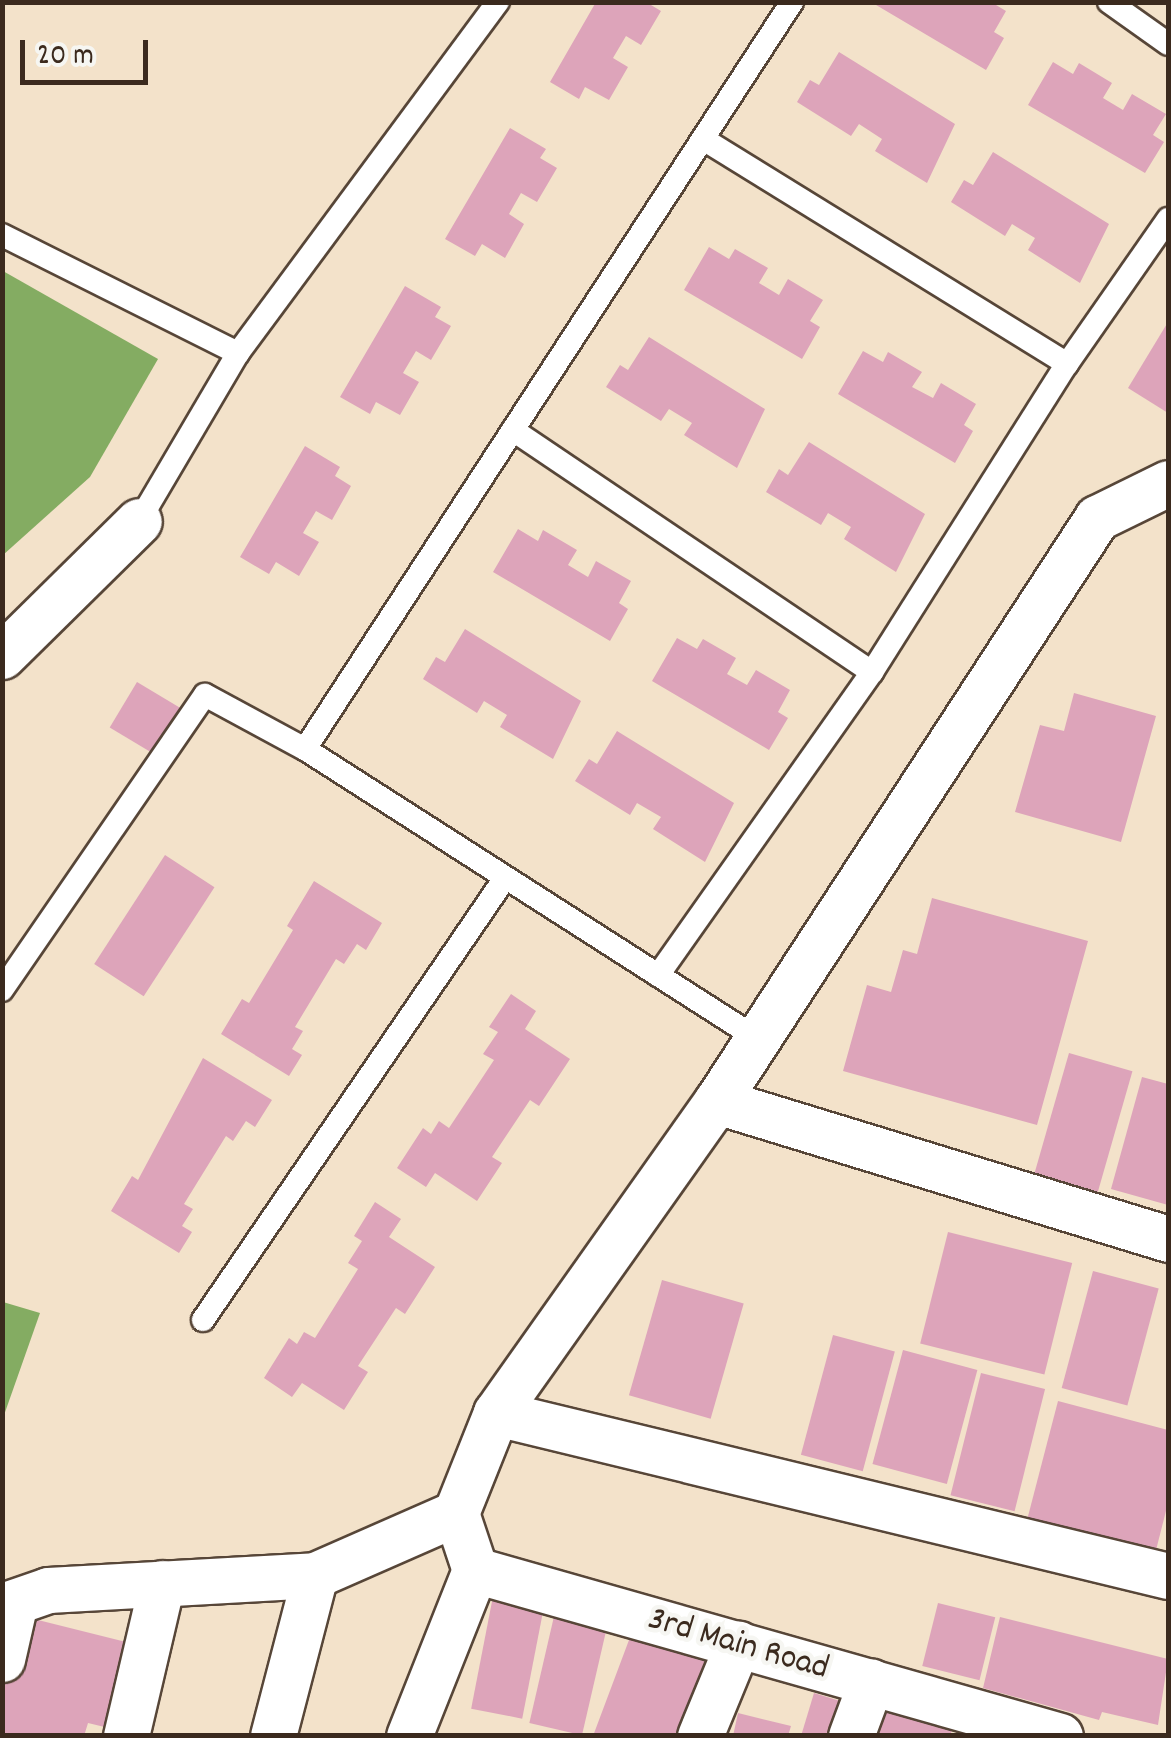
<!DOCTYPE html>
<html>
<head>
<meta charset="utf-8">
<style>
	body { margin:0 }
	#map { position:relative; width:1171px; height:1738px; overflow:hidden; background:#f3e2ca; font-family:Dekko,sans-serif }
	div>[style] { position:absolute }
	.forest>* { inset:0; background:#84ac62 }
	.building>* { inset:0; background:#dda4ba; transform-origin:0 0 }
	.roads { filter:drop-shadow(2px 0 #574638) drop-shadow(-2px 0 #574638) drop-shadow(0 2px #574638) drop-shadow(0 -2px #574638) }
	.service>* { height:22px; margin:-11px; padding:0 11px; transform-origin:11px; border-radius:11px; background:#fff }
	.minor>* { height:45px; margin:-22.5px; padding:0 22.5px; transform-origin:22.5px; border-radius:22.5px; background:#fff }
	span { translate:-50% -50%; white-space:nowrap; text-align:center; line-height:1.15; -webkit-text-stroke:9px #f6f6f2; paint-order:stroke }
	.street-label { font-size:35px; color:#3b2a1e }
	.frame { position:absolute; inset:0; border:5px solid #3b2a1e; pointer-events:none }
	.scale { position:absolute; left:20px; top:40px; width:128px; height:45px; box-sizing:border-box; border:5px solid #3b2a1e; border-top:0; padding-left:12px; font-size:30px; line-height:35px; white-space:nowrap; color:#3b2a1e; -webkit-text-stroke:8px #f6f6f2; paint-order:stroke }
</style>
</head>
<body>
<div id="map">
	<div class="forest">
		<div style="clip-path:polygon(3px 271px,158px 359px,90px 477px,3px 555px)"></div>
		<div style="clip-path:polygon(3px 1302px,40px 1313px,3px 1418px,2px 1302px)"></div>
	</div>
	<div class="building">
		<div style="clip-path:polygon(596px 2px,646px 2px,661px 11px,641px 45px,626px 36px,613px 58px,628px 67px,609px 100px,585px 87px,579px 99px,550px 82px)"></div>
		<div style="clip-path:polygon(871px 2px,991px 2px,1006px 11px,994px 32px,1004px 38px,986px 70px)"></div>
		<div style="clip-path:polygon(839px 52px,955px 124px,927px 183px,875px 151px,882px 139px,859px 124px,851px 136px,797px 102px,810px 80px,819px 85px)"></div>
		<div style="clip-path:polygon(1053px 62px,1073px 74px,1079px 63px,1112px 83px,1103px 98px,1123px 110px,1132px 94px,1166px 114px,1153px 135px,1164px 142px,1145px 173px,1028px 105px)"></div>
		<div style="clip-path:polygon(510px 128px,546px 149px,540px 158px,557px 168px,537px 202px,521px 193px,509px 214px,524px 224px,505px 258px,482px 244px,475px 256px,445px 239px)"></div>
		<div style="clip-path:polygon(993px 152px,1109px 224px,1080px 283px,1028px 250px,1035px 238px,1012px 224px,1005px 236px,951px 202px,964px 180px,973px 185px)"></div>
		<div style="clip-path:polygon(709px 247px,729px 259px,735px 249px,768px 268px,759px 283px,779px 295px,788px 279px,823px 300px,810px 321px,820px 327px,802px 359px,684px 290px)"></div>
		<div style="clip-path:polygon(405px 286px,441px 307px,435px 317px,451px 326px,431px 360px,416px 351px,403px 373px,419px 382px,400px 415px,376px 402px,370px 414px,340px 397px)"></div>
		<div style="clip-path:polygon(1168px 322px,1168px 413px,1128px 388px)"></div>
		<div style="clip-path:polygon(649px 337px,765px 409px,737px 468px,684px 435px,692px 423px,669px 409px,661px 421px,606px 387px,620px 365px,628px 370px)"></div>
		<div style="clip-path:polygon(863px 351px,883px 362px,888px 352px,922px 372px,912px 387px,933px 398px,941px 383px,976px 404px,964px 425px,973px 431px,955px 463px,838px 394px)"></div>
		<div style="clip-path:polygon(809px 442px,925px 514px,896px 572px,844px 539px,851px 527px,828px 513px,821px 525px,766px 492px,779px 469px,788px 475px)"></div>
		<div style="clip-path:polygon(305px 446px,340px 467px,335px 476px,351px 486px,332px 520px,316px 511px,303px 533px,319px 542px,299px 576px,276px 562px,269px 574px,240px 557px)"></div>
		<div style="clip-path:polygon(518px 529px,538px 541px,543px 530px,577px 550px,568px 565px,588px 577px,596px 561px,631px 581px,619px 603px,628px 609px,610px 641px,493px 572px)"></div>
		<div style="clip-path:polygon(465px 629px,581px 701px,553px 759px,500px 727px,507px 715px,484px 701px,477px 713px,423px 679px,436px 657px,445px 662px)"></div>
		<div style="clip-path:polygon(677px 638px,697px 649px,703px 639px,736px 658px,727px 674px,747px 685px,756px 670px,790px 690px,778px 712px,788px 718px,769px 750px,652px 681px)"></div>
		<div style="left:137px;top:682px;width:55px;height:53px;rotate:31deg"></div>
		<div style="clip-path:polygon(1074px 693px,1156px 716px,1121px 842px,1015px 812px,1040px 725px,1064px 731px)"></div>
		<div style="clip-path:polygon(617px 731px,734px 803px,705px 862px,653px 829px,661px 817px,637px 803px,630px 815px,575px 781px,589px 759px,597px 764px)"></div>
		<div style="left:165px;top:855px;width:59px;height:130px;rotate:33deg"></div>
		<div style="clip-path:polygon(314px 881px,382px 923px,366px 950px,357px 944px,344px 964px,336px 959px,295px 1027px,303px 1031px,292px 1049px,302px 1055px,289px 1076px,221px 1034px,242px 999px,249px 1003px,293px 930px,287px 926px)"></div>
		<div style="clip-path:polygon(932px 898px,1088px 941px,1037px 1125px,843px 1071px,867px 985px,891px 992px,903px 950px,917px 954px)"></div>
		<div style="clip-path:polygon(511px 994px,536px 1011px,525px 1029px,570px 1059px,539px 1106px,530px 1100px,492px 1157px,502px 1163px,477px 1201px,435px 1173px,426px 1187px,397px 1168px,423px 1128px,431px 1134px,439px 1121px,449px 1128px,494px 1060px,483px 1054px,498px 1032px,489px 1027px)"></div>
		<div style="left:1069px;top:1053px;width:66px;height:128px;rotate:16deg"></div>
		<div style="clip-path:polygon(203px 1058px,272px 1100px,255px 1127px,246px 1121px,233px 1141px,226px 1136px,184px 1204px,193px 1209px,182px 1226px,192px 1232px,179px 1253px,111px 1211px,132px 1176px,138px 1180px)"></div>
		<div style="clip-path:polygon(1142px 1077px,1168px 1084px,1168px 1205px,1111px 1189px)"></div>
		<div style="clip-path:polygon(375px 1202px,401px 1219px,389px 1237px,435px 1267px,405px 1314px,396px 1308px,358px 1366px,368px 1372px,344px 1410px,302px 1383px,292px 1397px,264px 1378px,289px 1338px,297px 1344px,304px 1332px,315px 1338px,358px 1269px,348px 1263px,362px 1241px,354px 1236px)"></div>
		<div style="left:948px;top:1232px;width:128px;height:115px;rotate:14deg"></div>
		<div style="left:1093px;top:1271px;width:68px;height:121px;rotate:15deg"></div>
		<div style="left:662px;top:1280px;width:85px;height:120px;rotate:16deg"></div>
		<div style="left:833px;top:1335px;width:64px;height:124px;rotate:15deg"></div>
		<div style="left:903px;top:1350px;width:77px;height:118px;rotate:15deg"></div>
		<div style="left:981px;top:1373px;width:66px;height:126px;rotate:14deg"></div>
		<div style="clip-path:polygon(1058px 1401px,1168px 1430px,1168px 1503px,1154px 1558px,1026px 1524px)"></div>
		<div style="left:495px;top:1586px;width:52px;height:125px;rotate:11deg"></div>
		<div style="left:938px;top:1603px;width:59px;height:65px;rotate:14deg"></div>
		<div style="left:555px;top:1612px;width:54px;height:114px;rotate:13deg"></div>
		<div style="clip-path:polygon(22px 1616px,138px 1645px,117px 1730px,88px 1723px,84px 1736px,2px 1736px,2px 1698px)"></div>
		<div style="clip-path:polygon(1000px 1617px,1168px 1659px,1158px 1725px,1102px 1712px,1099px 1720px,983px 1688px)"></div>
		<div style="clip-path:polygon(632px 1632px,716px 1663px,689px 1736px,593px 1736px)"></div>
		<div style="clip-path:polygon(814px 1693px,850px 1704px,840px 1736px,801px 1736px)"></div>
		<div style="clip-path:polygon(875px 1702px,953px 1727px,950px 1736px,864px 1736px)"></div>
		<div style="clip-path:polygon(738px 1713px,791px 1726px,788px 1736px,733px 1736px)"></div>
	</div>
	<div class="roads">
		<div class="service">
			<div style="left:1109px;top:2px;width:72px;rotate:35.4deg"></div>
			<div style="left:703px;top:139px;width:428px;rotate:31.7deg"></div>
			<div style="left:2px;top:235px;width:264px;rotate:26.6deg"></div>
			<div style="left:238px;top:353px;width:195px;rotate:120.5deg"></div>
			<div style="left:238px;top:353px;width:437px;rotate:-53.5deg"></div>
			<div style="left:513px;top:430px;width:433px;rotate:34deg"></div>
			<div style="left:872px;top:672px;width:371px;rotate:125.2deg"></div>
			<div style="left:872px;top:672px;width:365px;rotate:-57.7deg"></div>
			<div style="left:1067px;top:364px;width:177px;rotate:-55.1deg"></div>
			<div style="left:305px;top:749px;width:892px;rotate:-56.9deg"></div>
			<div style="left:2px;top:990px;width:358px;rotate:-55.5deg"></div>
			<div style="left:205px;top:695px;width:114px;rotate:28.4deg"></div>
			<div style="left:305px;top:749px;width:538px;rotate:32.63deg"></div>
			<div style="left:203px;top:1320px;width:535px;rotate:-55.66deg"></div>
		</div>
		<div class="minor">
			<div style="left:2px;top:656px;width:192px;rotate:-44.6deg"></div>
			<div style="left:717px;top:1101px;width:472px;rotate:17deg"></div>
			<div style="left:496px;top:1413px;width:691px;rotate:13.63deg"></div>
			<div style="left:456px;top:1513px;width:60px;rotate:71.6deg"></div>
			<div style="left:475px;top:1570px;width:608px;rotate:15.84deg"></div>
			<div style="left:2px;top:1606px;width:49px;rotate:-19.2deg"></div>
			<div style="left:48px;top:1590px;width:267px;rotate:-3.2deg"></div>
			<div style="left:315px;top:1575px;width:154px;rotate:-23.7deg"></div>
			<div style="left:456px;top:1513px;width:108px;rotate:-68.2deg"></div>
			<div style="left:496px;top:1413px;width:382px;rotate:-54.7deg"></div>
			<div style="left:717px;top:1101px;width:696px;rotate:-56.9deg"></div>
			<div style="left:1097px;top:518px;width:79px;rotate:-26.2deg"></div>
			<div style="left:2px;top:1659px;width:58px;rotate:-77.2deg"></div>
			<div style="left:126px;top:1736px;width:157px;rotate:-76.8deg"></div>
			<div style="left:273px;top:1736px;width:166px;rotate:-75.4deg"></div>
			<div style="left:409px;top:1736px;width:179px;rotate:-68.3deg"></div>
			<div style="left:700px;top:1736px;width:100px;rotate:-67.6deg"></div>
			<div style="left:851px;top:1736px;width:58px;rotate:-69.7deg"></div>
		</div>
	</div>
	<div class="street-label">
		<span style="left:738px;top:1645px;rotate:16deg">3rd Main Road</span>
	</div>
	<div class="frame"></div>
	<div class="scale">20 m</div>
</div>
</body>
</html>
